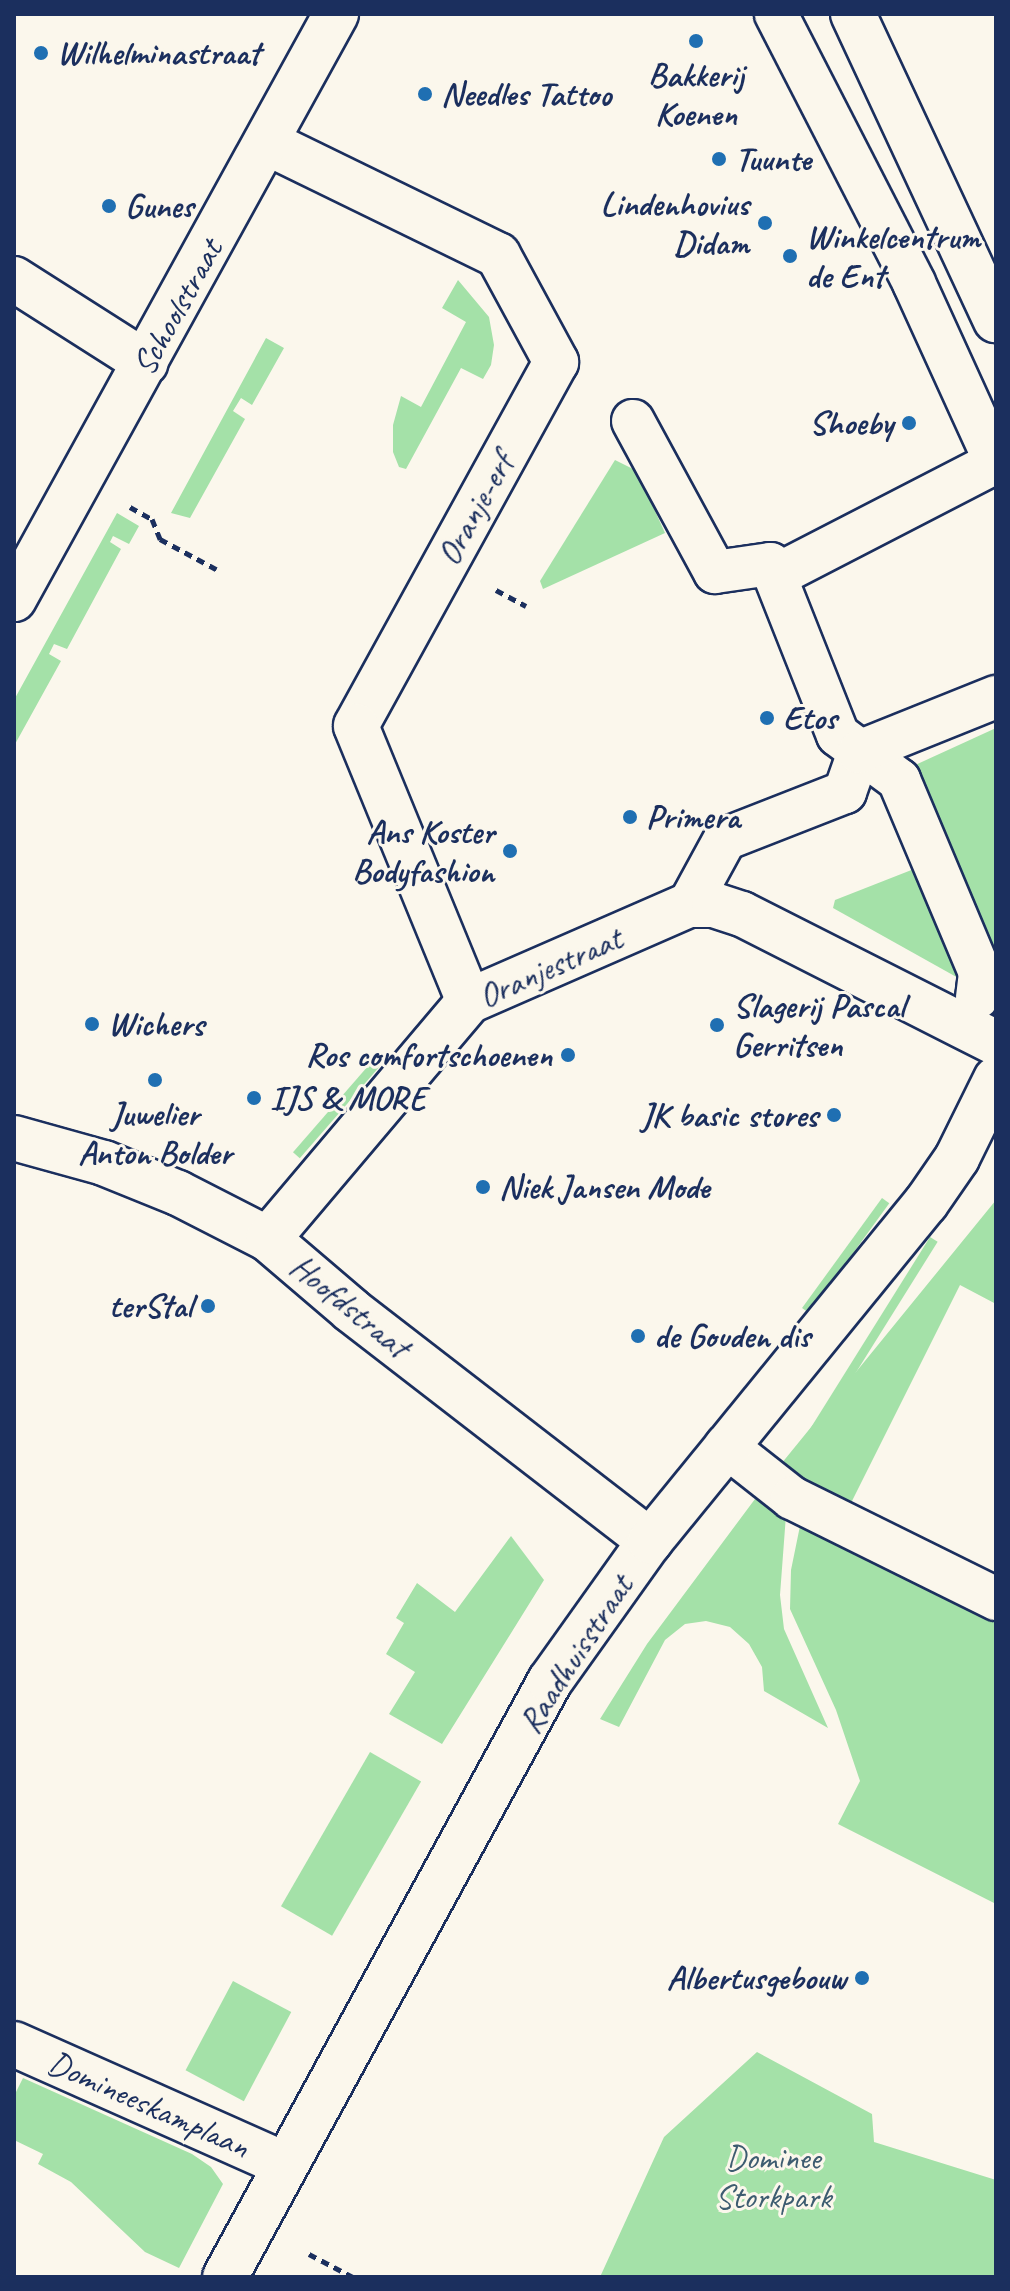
<!DOCTYPE html>
<html>
<head>
<meta charset="utf-8">
<style>
	body { margin:0 }
	#map { position:relative; width:1010px; height:2291px; overflow:hidden; background:#fbf7ec; font-family:Caveat,sans-serif }
	div>[style] { position:absolute }
	.green>* { inset:0; background:#a4e1a8; transform-origin:0 0 }
	.path>* { height:5px; margin-top:-2.5px; transform-origin:0; background:repeating-linear-gradient(90deg,#1b2f5e 0 8px,transparent 0 14px) }
	.roads { filter:drop-shadow(2px 0 #1b2f5e) drop-shadow(-2px 0 #1b2f5e) drop-shadow(0 2px #1b2f5e) drop-shadow(0 -2px #1b2f5e) }
	.pedestrian>* { height:42px; margin:-21px; padding:0 21px; transform-origin:21px; border-radius:21px; background:#fbf7ec }
	.minor>* { height:44px; margin:-22px; padding:0 22px; transform-origin:22px; border-radius:22px; background:#fbf7ec }
	.tertiary>* { height:44px; margin:-22px; padding:0 22px; transform-origin:22px; border-radius:22px; background:#fbf7ec }
	.dots>* { width:22px; height:22px; translate:-50% -50%; box-sizing:border-box; border:4px solid #fbf7ec; border-radius:50% }
	span { translate:-50% -50%; white-space:nowrap; text-align:center; line-height:1.15; -webkit-text-stroke:6px #fbf7ec; paint-order:stroke }
	.poi-label { font-size:34px; color:#1b2f5e; font-weight:700 }
	.left { translate:0 -50%; text-align:left }
	.right { translate:-100% -50%; text-align:right }
	.street-label { font-size:34px; color:#1b2f5e }
	.park-label { font-size:34px; color:#3d5c70 }
	.frame { position:absolute; inset:0; border:16px solid #1b2f5e; pointer-events:none }
</style>
</head>
<body>
<div id="map">
	<div class="green">
		<div style="clip-path:polygon(458px 280px,489px 317px,494px 345px,491px 365px,483px 379px,461px 368px,406px 469px,399px 467px,393px 452px,393px 425px,401px 396px,421px 407px,466px 322px,442px 308px)"></div>
		<div style="clip-path:polygon(266px 338px,284px 348px,252px 405px,241px 398px,233px 411px,245px 419px,190px 518px,171px 513px)"></div>
		<div style="clip-path:polygon(615px 460px,637px 471px,665px 533px,543px 589px,540px 581px)"></div>
		<div style="clip-path:polygon(117px 513px,139px 526px,129px 544px,113px 536px,110px 542px,121px 549px,67px 649px,54px 644px,49px 654px,61px 661px,14px 746px,14px 700px)"></div>
		<div style="clip-path:polygon(996px 728px,996px 954px,995px 954px,913px 766px)"></div>
		<div style="clip-path:polygon(914px 869px,960px 979px,833px 908px,835px 900px)"></div>
		<div style="left:375px;top:1058px;width:9px;height:125px;rotate:41deg"></div>
		<div style="left:882px;top:1198px;width:9px;height:136px;rotate:36deg"></div>
		<div style="clip-path:polygon(996px 1200px,996px 1304px,960px 1285px,850px 1505px,777px 1469px)"></div>
		<div style="left:930px;top:1237px;width:9px;height:268px;rotate:32deg"></div>
		<div style="clip-path:polygon(755px 1499px,786px 1515px,780px 1595px,784px 1629px,828px 1728px,764px 1691px,762px 1667px,749px 1644px,730px 1627px,706px 1621px,685px 1624px,665px 1640px,619px 1727px,600px 1719px,647px 1644px)"></div>
		<div style="clip-path:polygon(801px 1521px,996px 1619px,996px 1904px,838px 1824px,860px 1781px,836px 1710px,790px 1609px,791px 1570px)"></div>
		<div style="clip-path:polygon(511px 1536px,544px 1580px,442px 1744px,389px 1714px,415px 1672px,386px 1654px,404px 1623px,396px 1618px,417px 1583px,455px 1612px)"></div>
		<div style="left:370px;top:1752px;width:59px;height:178px;rotate:30deg"></div>
		<div style="left:233px;top:1981px;width:66px;height:101px;rotate:28deg"></div>
		<div style="clip-path:polygon(757px 2052px,872px 2114px,874px 2142px,996px 2180px,996px 2277px,600px 2277px,664px 2137px)"></div>
		<div style="clip-path:polygon(23px 2078px,192px 2154px,211px 2167px,223px 2184px,179px 2268px,145px 2252px,71px 2182px,38px 2164px,43px 2154px,14px 2140px,14px 2096px)"></div>
	</div>
	<div class="path">
		<div style="left:130px;top:507px;width:25px;rotate:29deg"></div>
		<div style="left:152px;top:519px;width:22px;rotate:68deg"></div>
		<div style="left:160px;top:539px;width:64px;rotate:28.2deg"></div>
		<div style="left:496px;top:590px;width:34px;rotate:28deg"></div>
		<div style="left:309px;top:2254px;width:50px;rotate:27.6deg"></div>
	</div>
	<div class="roads">
		<div class="pedestrian">
			<div style="left:776px;top:14px;width:302px;rotate:62.8deg"></div>
			<div style="left:914px;top:283px;width:198px;rotate:65.5deg"></div>
			<div style="left:633px;top:421px;width:172px;rotate:61.5deg"></div>
			<div style="left:715px;top:572px;width:56px;rotate:-8.3deg"></div>
			<div style="left:770px;top:564px;width:13px;rotate:67deg"></div>
			<div style="left:775px;top:576px;width:249px;rotate:-27.3deg"></div>
			<div style="left:775px;top:576px;width:171px;rotate:68.4deg"></div>
			<div style="left:838px;top:735px;width:76px;rotate:36.4deg"></div>
			<div style="left:899px;top:780px;width:209px;rotate:67.2deg"></div>
			<div style="left:980px;top:973px;width:25px;rotate:97deg"></div>
			<div style="left:689px;top:905px;width:75px;rotate:-61.4deg"></div>
			<div style="left:725px;top:839px;width:129px;rotate:-21.4deg"></div>
			<div style="left:845px;top:792px;width:42px;rotate:-70.7deg"></div>
			<div style="left:859px;top:752px;width:148px;rotate:-21.9deg"></div>
			<div style="left:726px;top:1446px;width:84px;rotate:38.2deg"></div>
			<div style="left:792px;top:1498px;width:228px;rotate:26.3deg"></div>
		</div>
		<div class="minor">
			<div style="left:268px;top:143px;width:256px;rotate:26deg"></div>
			<div style="left:498px;top:255px;width:122px;rotate:61.5deg"></div>
			<div style="left:556px;top:362px;width:415px;rotate:118.8deg"></div>
			<div style="left:356px;top:726px;width:297px;rotate:67.7deg"></div>
			<div style="left:14px;top:279px;width:156px;rotate:32.5deg"></div>
			<div style="left:14px;top:599px;width:668px;rotate:-61.17deg"></div>
			<div style="left:14px;top:1138px;width:93px;rotate:15.5deg"></div>
			<div style="left:104px;top:1163px;width:80px;rotate:22.1deg"></div>
			<div style="left:178px;top:1193px;width:101px;rotate:27.1deg"></div>
			<div style="left:268px;top:1239px;width:109px;rotate:40.5deg"></div>
			<div style="left:351px;top:1310px;width:378px;rotate:37.7deg"></div>
			<div style="left:268px;top:1239px;width:312px;rotate:-49.8deg"></div>
			<div style="left:469px;top:1001px;width:240px;rotate:-23.6deg"></div>
			<div style="left:689px;top:905px;width:25px"></div>
			<div style="left:714px;top:905px;width:29px;rotate:18deg"></div>
			<div style="left:742px;top:914px;width:285px;rotate:26.9deg"></div>
			<div style="left:14px;top:2044px;width:295px;rotate:24deg"></div>
		</div>
		<div class="tertiary">
			<div style="left:853px;top:14px;width:338px;rotate:65deg"></div>
			<div style="left:225px;top:2277px;width:679px;rotate:-61.4deg"></div>
			<div style="left:550px;top:1681px;width:172px;rotate:-54.5deg"></div>
			<div style="left:650px;top:1541px;width:436px;rotate:-50.8deg"></div>
			<div style="left:926px;top:1203px;width:55px;rotate:-55.4deg"></div>
			<div style="left:957px;top:1158px;width:88px;rotate:-63.7deg"></div>
		</div>
	</div>
	<div class="dots">
		<div style="left:696px;top:41px;background:#1f6fb2"></div>
		<div style="left:41px;top:53px;background:#1f6fb2"></div>
		<div style="left:425px;top:94px;background:#1f6fb2"></div>
		<div style="left:719px;top:159px;background:#1f6fb2"></div>
		<div style="left:109px;top:206px;background:#1f6fb2"></div>
		<div style="left:765px;top:223px;background:#1f6fb2"></div>
		<div style="left:790px;top:256px;background:#1f6fb2"></div>
		<div style="left:909px;top:423px;background:#1f6fb2"></div>
		<div style="left:767px;top:718px;background:#1f6fb2"></div>
		<div style="left:630px;top:817px;background:#1f6fb2"></div>
		<div style="left:510px;top:851px;background:#1f6fb2"></div>
		<div style="left:92px;top:1024px;background:#1f6fb2"></div>
		<div style="left:717px;top:1025px;background:#1f6fb2"></div>
		<div style="left:568px;top:1055px;background:#1f6fb2"></div>
		<div style="left:155px;top:1080px;background:#1f6fb2"></div>
		<div style="left:254px;top:1098px;background:#1f6fb2"></div>
		<div style="left:834px;top:1115px;background:#1f6fb2"></div>
		<div style="left:483px;top:1187px;background:#1f6fb2"></div>
		<div style="left:208px;top:1306px;background:#1f6fb2"></div>
		<div style="left:638px;top:1336px;background:#1f6fb2"></div>
		<div style="left:862px;top:1978px;background:#1f6fb2"></div>
	</div>
	<div class="poi-label">
		<span class="left" style="left:57px;top:53px">Wilhelminastraat</span>
		<span style="left:696px;top:94px">Bakkerij<br>Koenen</span>
		<span class="left" style="left:441px;top:94px">Needles Tattoo</span>
		<span class="left" style="left:735px;top:159px">Tuunte</span>
		<span class="right" style="left:749px;top:223px">Lindenhovius<br>Didam</span>
		<span class="left" style="left:125px;top:206px">Gunes</span>
		<span class="left" style="left:806px;top:256px">Winkelcentrum<br>de Ent</span>
		<span class="right" style="left:893px;top:423px">Shoeby</span>
		<span class="left" style="left:783px;top:718px">Etos</span>
		<span class="left" style="left:646px;top:817px">Primera</span>
		<span class="right" style="left:494px;top:851px">Ans Koster<br>Bodyfashion</span>
		<span class="left" style="left:733px;top:1025px">Slagerij Pascal<br>Gerritsen</span>
		<span class="left" style="left:108px;top:1024px">Wichers</span>
		<span class="right" style="left:552px;top:1055px">Ros comfortschoenen</span>
		<span class="left" style="left:270px;top:1098px">IJS &amp; MORE</span>
		<span style="left:155px;top:1133px">Juwelier<br>Anton Bolder</span>
		<span class="right" style="left:818px;top:1115px">JK basic stores</span>
		<span class="left" style="left:499px;top:1187px">Niek Jansen Mode</span>
		<span class="right" style="left:192px;top:1306px">terStal</span>
		<span class="left" style="left:654px;top:1336px">de Gouden dis</span>
		<span class="right" style="left:846px;top:1978px">Albertusgebouw</span>
	</div>
	<div class="street-label">
		<span style="left:177px;top:307px;rotate:-61deg">Schoolstraat</span>
		<span style="left:475px;top:509px;rotate:-61deg">Oranje-erf</span>
		<span style="left:550px;top:967px;rotate:-24deg">Oranjestraat</span>
		<span style="left:350px;top:1306px;rotate:39deg">Hoofdstraat</span>
		<span style="left:575px;top:1654px;rotate:-57deg">Raadhuisstraat</span>
		<span style="left:149px;top:2104px;rotate:24deg">Domineeskamplaan</span>
	</div>
	<div class="park-label">
		<span style="left:773px;top:2177px">Dominee<br>Storkpark</span>
	</div>
	<div class="frame"></div>
</div>
</body>
</html>
